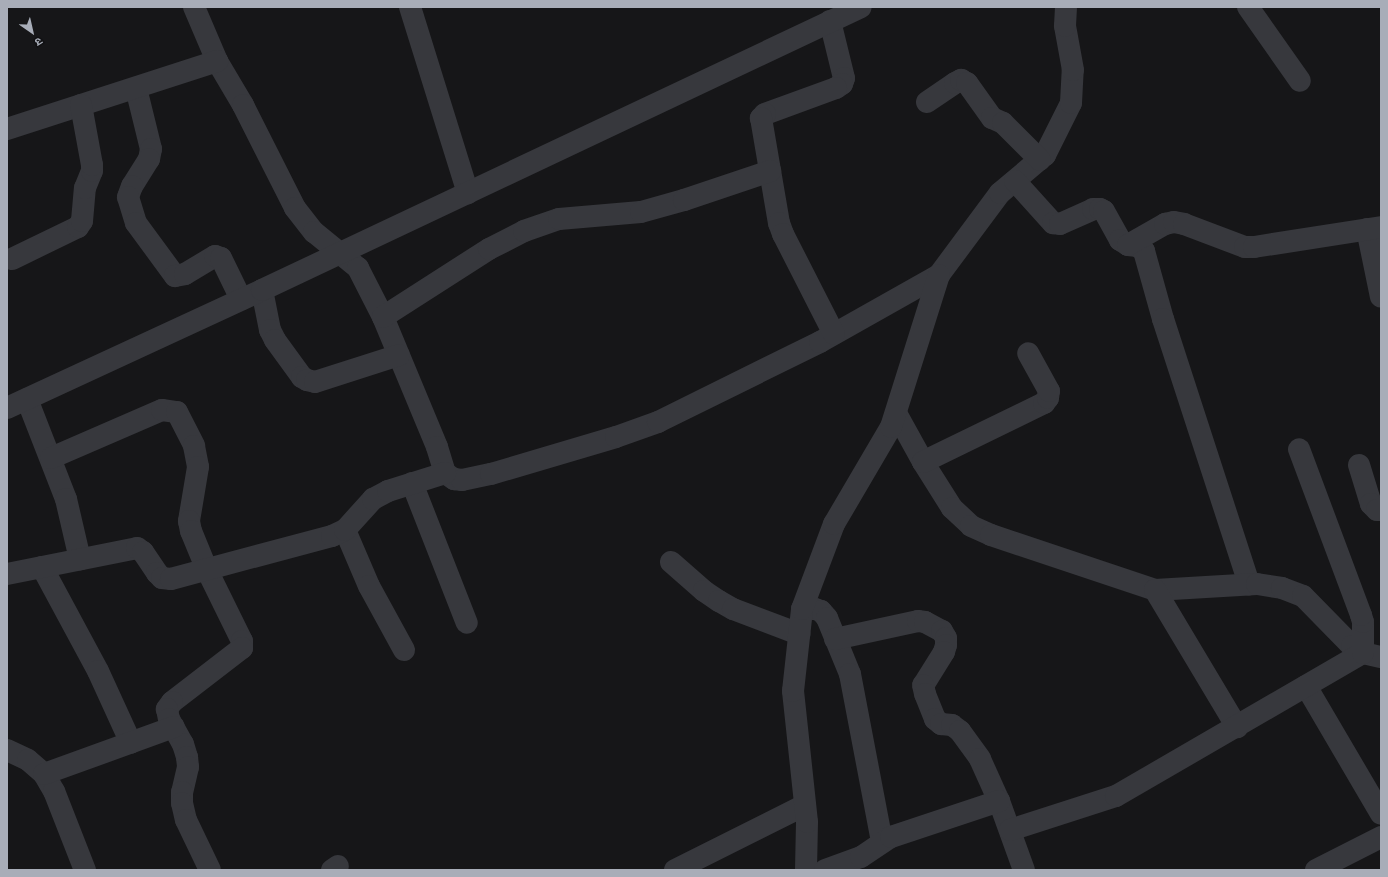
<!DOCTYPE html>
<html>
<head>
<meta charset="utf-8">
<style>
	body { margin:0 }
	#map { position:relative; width:1388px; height:877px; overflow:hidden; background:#161618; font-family:Lato,"Noto Sans Devanagari",sans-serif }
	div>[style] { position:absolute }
	.minor>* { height:22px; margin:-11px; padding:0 11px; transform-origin:11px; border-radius:11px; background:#37383d }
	span { translate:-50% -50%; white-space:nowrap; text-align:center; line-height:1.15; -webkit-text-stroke:3px #111113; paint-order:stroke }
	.frame { position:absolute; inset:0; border:8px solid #a8adb8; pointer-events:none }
	.north { position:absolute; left:12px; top:12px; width:40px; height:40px; -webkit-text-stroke:3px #111113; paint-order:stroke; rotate:146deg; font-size:11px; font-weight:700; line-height:16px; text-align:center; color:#a8adb8 }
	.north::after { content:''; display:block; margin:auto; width:14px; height:18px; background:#a8adb8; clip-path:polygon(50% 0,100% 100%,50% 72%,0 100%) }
</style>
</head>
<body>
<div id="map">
	<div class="minor">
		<div style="left:194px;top:7px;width:59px;rotate:66.9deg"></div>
		<div style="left:217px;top:61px;width:51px;rotate:59.4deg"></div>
		<div style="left:243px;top:105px;width:115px;rotate:63.2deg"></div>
		<div style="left:295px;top:208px;width:31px;rotate:52deg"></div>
		<div style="left:314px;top:232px;width:57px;rotate:39.3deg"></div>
		<div style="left:358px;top:268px;width:55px;rotate:63deg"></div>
		<div style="left:383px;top:317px;width:141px;rotate:67.4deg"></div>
		<div style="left:437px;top:447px;width:27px;rotate:73deg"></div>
		<div style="left:445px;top:473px;width:11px;rotate:34deg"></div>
		<div style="left:454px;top:479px;width:8px;rotate:7deg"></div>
		<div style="left:462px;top:480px;width:30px;rotate:-12deg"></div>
		<div style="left:491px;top:474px;width:130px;rotate:-16.5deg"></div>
		<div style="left:616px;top:437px;width:45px;rotate:-19.7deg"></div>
		<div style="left:658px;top:422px;width:181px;rotate:-26.3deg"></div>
		<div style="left:820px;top:342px;width:137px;rotate:-29.4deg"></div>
		<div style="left:939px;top:275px;width:102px;rotate:-53.4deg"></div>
		<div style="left:1000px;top:193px;width:59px;rotate:-40.2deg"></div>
		<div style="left:1045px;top:155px;width:58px;rotate:-63.4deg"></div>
		<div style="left:1071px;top:103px;width:33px;rotate:-87deg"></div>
		<div style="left:1073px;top:70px;width:45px;rotate:-100.3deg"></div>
		<div style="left:1065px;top:26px;width:19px;rotate:-87deg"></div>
		<div style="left:410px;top:7px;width:195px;rotate:72.7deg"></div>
		<div style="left:1248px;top:7px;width:90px;rotate:54.9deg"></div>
		<div style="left:830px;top:21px;width:59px;rotate:76.2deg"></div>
		<div style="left:844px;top:78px;width:6px;rotate:108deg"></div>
		<div style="left:842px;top:84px;width:7px;rotate:146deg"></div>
		<div style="left:836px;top:88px;width:76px;rotate:159.9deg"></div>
		<div style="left:765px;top:114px;width:6px;rotate:135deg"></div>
		<div style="left:761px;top:118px;width:107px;rotate:80.3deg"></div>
		<div style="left:779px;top:223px;width:12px;rotate:70deg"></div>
		<div style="left:783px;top:234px;width:112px;rotate:63deg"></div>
		<div style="left:136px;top:88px;width:63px;rotate:76.2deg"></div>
		<div style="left:151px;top:149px;width:10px;rotate:101deg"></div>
		<div style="left:149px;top:159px;width:32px;rotate:122deg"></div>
		<div style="left:132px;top:186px;width:12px;rotate:110deg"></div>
		<div style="left:128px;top:197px;width:27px;rotate:73deg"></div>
		<div style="left:136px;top:223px;width:66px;rotate:53.7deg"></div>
		<div style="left:175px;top:276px;width:10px;rotate:-11deg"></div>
		<div style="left:185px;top:274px;width:35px;rotate:-31deg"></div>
		<div style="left:215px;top:256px;width:6px;rotate:18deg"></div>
		<div style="left:221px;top:258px;width:46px;rotate:64deg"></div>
		<div style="left:927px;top:102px;width:34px;rotate:-34deg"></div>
		<div style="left:955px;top:83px;width:7px;rotate:-27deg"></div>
		<div style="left:961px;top:80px;width:7px;rotate:27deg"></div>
		<div style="left:967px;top:83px;width:43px;rotate:54.5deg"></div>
		<div style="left:992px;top:118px;width:12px;rotate:24deg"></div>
		<div style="left:1003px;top:123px;width:52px;rotate:45deg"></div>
		<div style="left:7px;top:129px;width:221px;rotate:-17.9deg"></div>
		<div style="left:1015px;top:181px;width:57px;rotate:47.9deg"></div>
		<div style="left:1053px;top:223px;width:7px;rotate:8deg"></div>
		<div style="left:1060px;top:224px;width:36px;rotate:-24deg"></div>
		<div style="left:1093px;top:209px;width:7px"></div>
		<div style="left:1100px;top:209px;width:4px;rotate:27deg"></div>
		<div style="left:1104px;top:211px;width:33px;rotate:61deg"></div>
		<div style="left:1120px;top:240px;width:9px;rotate:32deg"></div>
		<div style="left:1128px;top:245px;width:10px;rotate:6deg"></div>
		<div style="left:1138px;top:246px;width:8px;rotate:40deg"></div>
		<div style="left:1144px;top:251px;width:71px;rotate:74.4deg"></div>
		<div style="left:1163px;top:319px;width:279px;rotate:72deg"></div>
		<div style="left:1367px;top:229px;width:69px;rotate:78.4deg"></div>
		<div style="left:1128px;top:245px;width:43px;rotate:-29.6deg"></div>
		<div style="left:1165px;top:224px;width:9px;rotate:-13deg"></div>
		<div style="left:1174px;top:222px;width:10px;rotate:11deg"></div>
		<div style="left:1184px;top:224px;width:65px;rotate:20.7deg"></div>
		<div style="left:1245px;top:247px;width:9px"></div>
		<div style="left:1254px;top:247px;width:129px;rotate:-8.9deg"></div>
		<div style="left:12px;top:259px;width:73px;rotate:-25.9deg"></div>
		<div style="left:78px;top:227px;width:7px;rotate:-56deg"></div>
		<div style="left:82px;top:221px;width:33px;rotate:-85deg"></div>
		<div style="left:85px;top:188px;width:18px;rotate:-68deg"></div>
		<div style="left:92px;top:171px;width:6px;rotate:-90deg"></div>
		<div style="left:92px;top:165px;width:61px;rotate:-100.4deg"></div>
		<div style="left:262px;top:290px;width:41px;rotate:78.7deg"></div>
		<div style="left:270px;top:330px;width:11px;rotate:63deg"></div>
		<div style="left:275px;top:340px;width:46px;rotate:53.9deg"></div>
		<div style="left:302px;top:377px;width:6px;rotate:31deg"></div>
		<div style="left:307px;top:380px;width:8px;rotate:14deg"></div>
		<div style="left:315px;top:382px;width:88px;rotate:-17.8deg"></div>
		<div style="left:383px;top:317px;width:126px;rotate:-32.7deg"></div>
		<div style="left:489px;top:249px;width:39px;rotate:-27deg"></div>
		<div style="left:524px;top:231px;width:37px;rotate:-19deg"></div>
		<div style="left:559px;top:219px;width:82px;rotate:-4.9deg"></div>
		<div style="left:641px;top:212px;width:45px;rotate:-15.6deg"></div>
		<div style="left:684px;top:200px;width:91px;rotate:-18.6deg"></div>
		<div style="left:27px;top:399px;width:107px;rotate:68.7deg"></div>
		<div style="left:66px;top:499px;width:62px;rotate:76.9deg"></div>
		<div style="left:7px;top:408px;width:281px;rotate:-24.8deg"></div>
		<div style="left:262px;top:290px;width:662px;rotate:-25.29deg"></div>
		<div style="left:896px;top:413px;width:56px;rotate:61.1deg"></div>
		<div style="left:923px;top:462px;width:54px;rotate:57.8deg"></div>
		<div style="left:952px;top:508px;width:26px;rotate:43deg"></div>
		<div style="left:971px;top:526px;width:22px;rotate:24deg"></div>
		<div style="left:991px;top:535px;width:173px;rotate:18.5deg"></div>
		<div style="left:1155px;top:590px;width:102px;rotate:-3.4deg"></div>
		<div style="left:1257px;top:584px;width:25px;rotate:9deg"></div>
		<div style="left:1282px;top:588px;width:22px;rotate:21deg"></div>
		<div style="left:1303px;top:596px;width:70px;rotate:45.6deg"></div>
		<div style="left:1352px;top:646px;width:13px;rotate:32deg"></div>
		<div style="left:1363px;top:653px;width:18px;rotate:13deg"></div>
		<div style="left:51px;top:458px;width:121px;rotate:-23.4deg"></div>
		<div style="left:162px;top:410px;width:15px;rotate:8deg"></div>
		<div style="left:177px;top:412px;width:38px;rotate:63deg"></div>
		<div style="left:194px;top:446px;width:21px;rotate:79deg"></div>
		<div style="left:198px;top:467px;width:55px;rotate:99.5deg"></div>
		<div style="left:189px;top:521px;width:10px;rotate:79deg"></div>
		<div style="left:191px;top:531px;width:42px;rotate:67.7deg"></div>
		<div style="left:207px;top:570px;width:79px;rotate:63.8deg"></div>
		<div style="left:242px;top:641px;width:7px;rotate:90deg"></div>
		<div style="left:242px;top:648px;width:88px;rotate:142.4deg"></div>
		<div style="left:172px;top:702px;width:9px;rotate:126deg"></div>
		<div style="left:167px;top:709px;width:10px;rotate:79deg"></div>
		<div style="left:169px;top:719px;width:29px;rotate:61deg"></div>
		<div style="left:183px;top:744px;width:14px;rotate:73deg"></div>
		<div style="left:187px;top:757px;width:10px;rotate:84deg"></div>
		<div style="left:188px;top:767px;width:26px;rotate:103deg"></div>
		<div style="left:182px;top:792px;width:11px;rotate:90deg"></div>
		<div style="left:182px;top:803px;width:17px;rotate:77deg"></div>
		<div style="left:186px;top:820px;width:55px;rotate:64.4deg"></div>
		<div style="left:923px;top:462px;width:135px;rotate:-26deg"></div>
		<div style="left:1044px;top:403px;width:6px;rotate:-51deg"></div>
		<div style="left:1048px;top:398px;width:7px;rotate:-82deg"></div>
		<div style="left:1049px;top:391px;width:43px;rotate:-118.9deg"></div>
		<div style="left:1359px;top:465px;width:41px;rotate:72.9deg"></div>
		<div style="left:1371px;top:504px;width:8px;rotate:45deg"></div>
		<div style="left:1377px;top:510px;width:4px"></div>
		<div style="left:412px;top:483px;width:150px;rotate:68.6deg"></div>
		<div style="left:345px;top:530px;width:61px;rotate:66.8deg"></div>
		<div style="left:369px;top:586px;width:73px;rotate:61.3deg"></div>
		<div style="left:671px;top:562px;width:44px;rotate:41.3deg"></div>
		<div style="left:704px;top:591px;width:18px;rotate:34deg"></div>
		<div style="left:719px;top:601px;width:16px;rotate:30deg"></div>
		<div style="left:733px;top:609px;width:71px;rotate:20.7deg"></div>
		<div style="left:42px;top:567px;width:118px;rotate:61.7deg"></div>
		<div style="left:98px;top:671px;width:79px;rotate:65.4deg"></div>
		<div style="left:7px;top:574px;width:133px;rotate:-11.3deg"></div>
		<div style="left:137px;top:548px;width:7px;rotate:34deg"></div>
		<div style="left:143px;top:552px;width:25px;rotate:56deg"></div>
		<div style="left:157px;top:573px;width:7px;rotate:45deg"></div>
		<div style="left:162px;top:578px;width:9px;rotate:6deg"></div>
		<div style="left:171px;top:579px;width:167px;rotate:-15deg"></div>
		<div style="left:332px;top:536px;width:14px;rotate:-25deg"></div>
		<div style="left:345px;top:530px;width:42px;rotate:-47.9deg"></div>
		<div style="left:373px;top:499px;width:17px;rotate:-28deg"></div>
		<div style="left:388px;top:491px;width:60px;rotate:-17.5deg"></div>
		<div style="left:1155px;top:590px;width:160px;rotate:59.1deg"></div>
		<div style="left:802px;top:609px;width:13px"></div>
		<div style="left:815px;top:609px;width:6px;rotate:18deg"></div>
		<div style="left:821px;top:611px;width:9px;rotate:49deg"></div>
		<div style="left:827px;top:618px;width:61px;rotate:67.7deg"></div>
		<div style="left:850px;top:674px;width:171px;rotate:79.2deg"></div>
		<div style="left:835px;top:639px;width:85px;rotate:-12.2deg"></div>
		<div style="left:918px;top:621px;width:7px;rotate:8deg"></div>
		<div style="left:925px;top:622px;width:19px;rotate:28deg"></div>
		<div style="left:942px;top:631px;width:8px;rotate:60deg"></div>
		<div style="left:946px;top:638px;width:7px;rotate:90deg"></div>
		<div style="left:946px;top:645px;width:7px;rotate:106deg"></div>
		<div style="left:944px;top:652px;width:39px;rotate:122deg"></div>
		<div style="left:923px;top:685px;width:9px;rotate:77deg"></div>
		<div style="left:925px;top:694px;width:27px;rotate:68deg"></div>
		<div style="left:935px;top:719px;width:8px;rotate:40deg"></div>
		<div style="left:941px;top:724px;width:11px;rotate:5deg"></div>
		<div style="left:952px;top:725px;width:10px;rotate:37deg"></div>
		<div style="left:960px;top:731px;width:34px;rotate:54deg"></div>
		<div style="left:980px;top:759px;width:46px;rotate:65.7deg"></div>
		<div style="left:999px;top:801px;width:73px;rotate:70.1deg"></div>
		<div style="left:1306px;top:686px;width:148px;rotate:59.6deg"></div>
		<div style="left:7px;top:750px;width:23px;rotate:25deg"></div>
		<div style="left:28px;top:760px;width:21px;rotate:41deg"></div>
		<div style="left:44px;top:774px;width:20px;rotate:60deg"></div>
		<div style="left:54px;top:791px;width:85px;rotate:68.6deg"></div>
		<div style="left:44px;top:774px;width:138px;rotate:-19.9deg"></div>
		<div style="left:1010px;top:830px;width:111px;rotate:-17.8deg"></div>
		<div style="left:1116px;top:796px;width:285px;rotate:-30.1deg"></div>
		<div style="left:1363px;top:653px;width:31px;rotate:-90deg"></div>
		<div style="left:1363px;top:622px;width:7px;rotate:-106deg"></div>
		<div style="left:1361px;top:615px;width:177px;rotate:-110.5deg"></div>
		<div style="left:332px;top:870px;width:7px;rotate:-34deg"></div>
		<div style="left:675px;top:870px;width:145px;rotate:-26.6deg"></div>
		<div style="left:806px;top:870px;width:48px;rotate:-88.8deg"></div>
		<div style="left:807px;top:822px;width:132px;rotate:-96.1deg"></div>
		<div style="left:793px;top:691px;width:82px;rotate:-83.7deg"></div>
		<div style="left:802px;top:609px;width:91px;rotate:-69.4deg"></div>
		<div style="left:834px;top:524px;width:113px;rotate:-59.6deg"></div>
		<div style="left:891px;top:427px;width:159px;rotate:-72.5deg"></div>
		<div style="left:825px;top:870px;width:38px;rotate:-20deg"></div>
		<div style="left:861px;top:857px;width:36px;rotate:-34deg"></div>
		<div style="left:891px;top:837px;width:114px;rotate:-18.4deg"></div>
		<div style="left:1316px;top:870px;width:73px;rotate:-26.9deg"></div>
	</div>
	<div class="frame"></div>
	<div class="north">उ</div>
</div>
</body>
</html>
